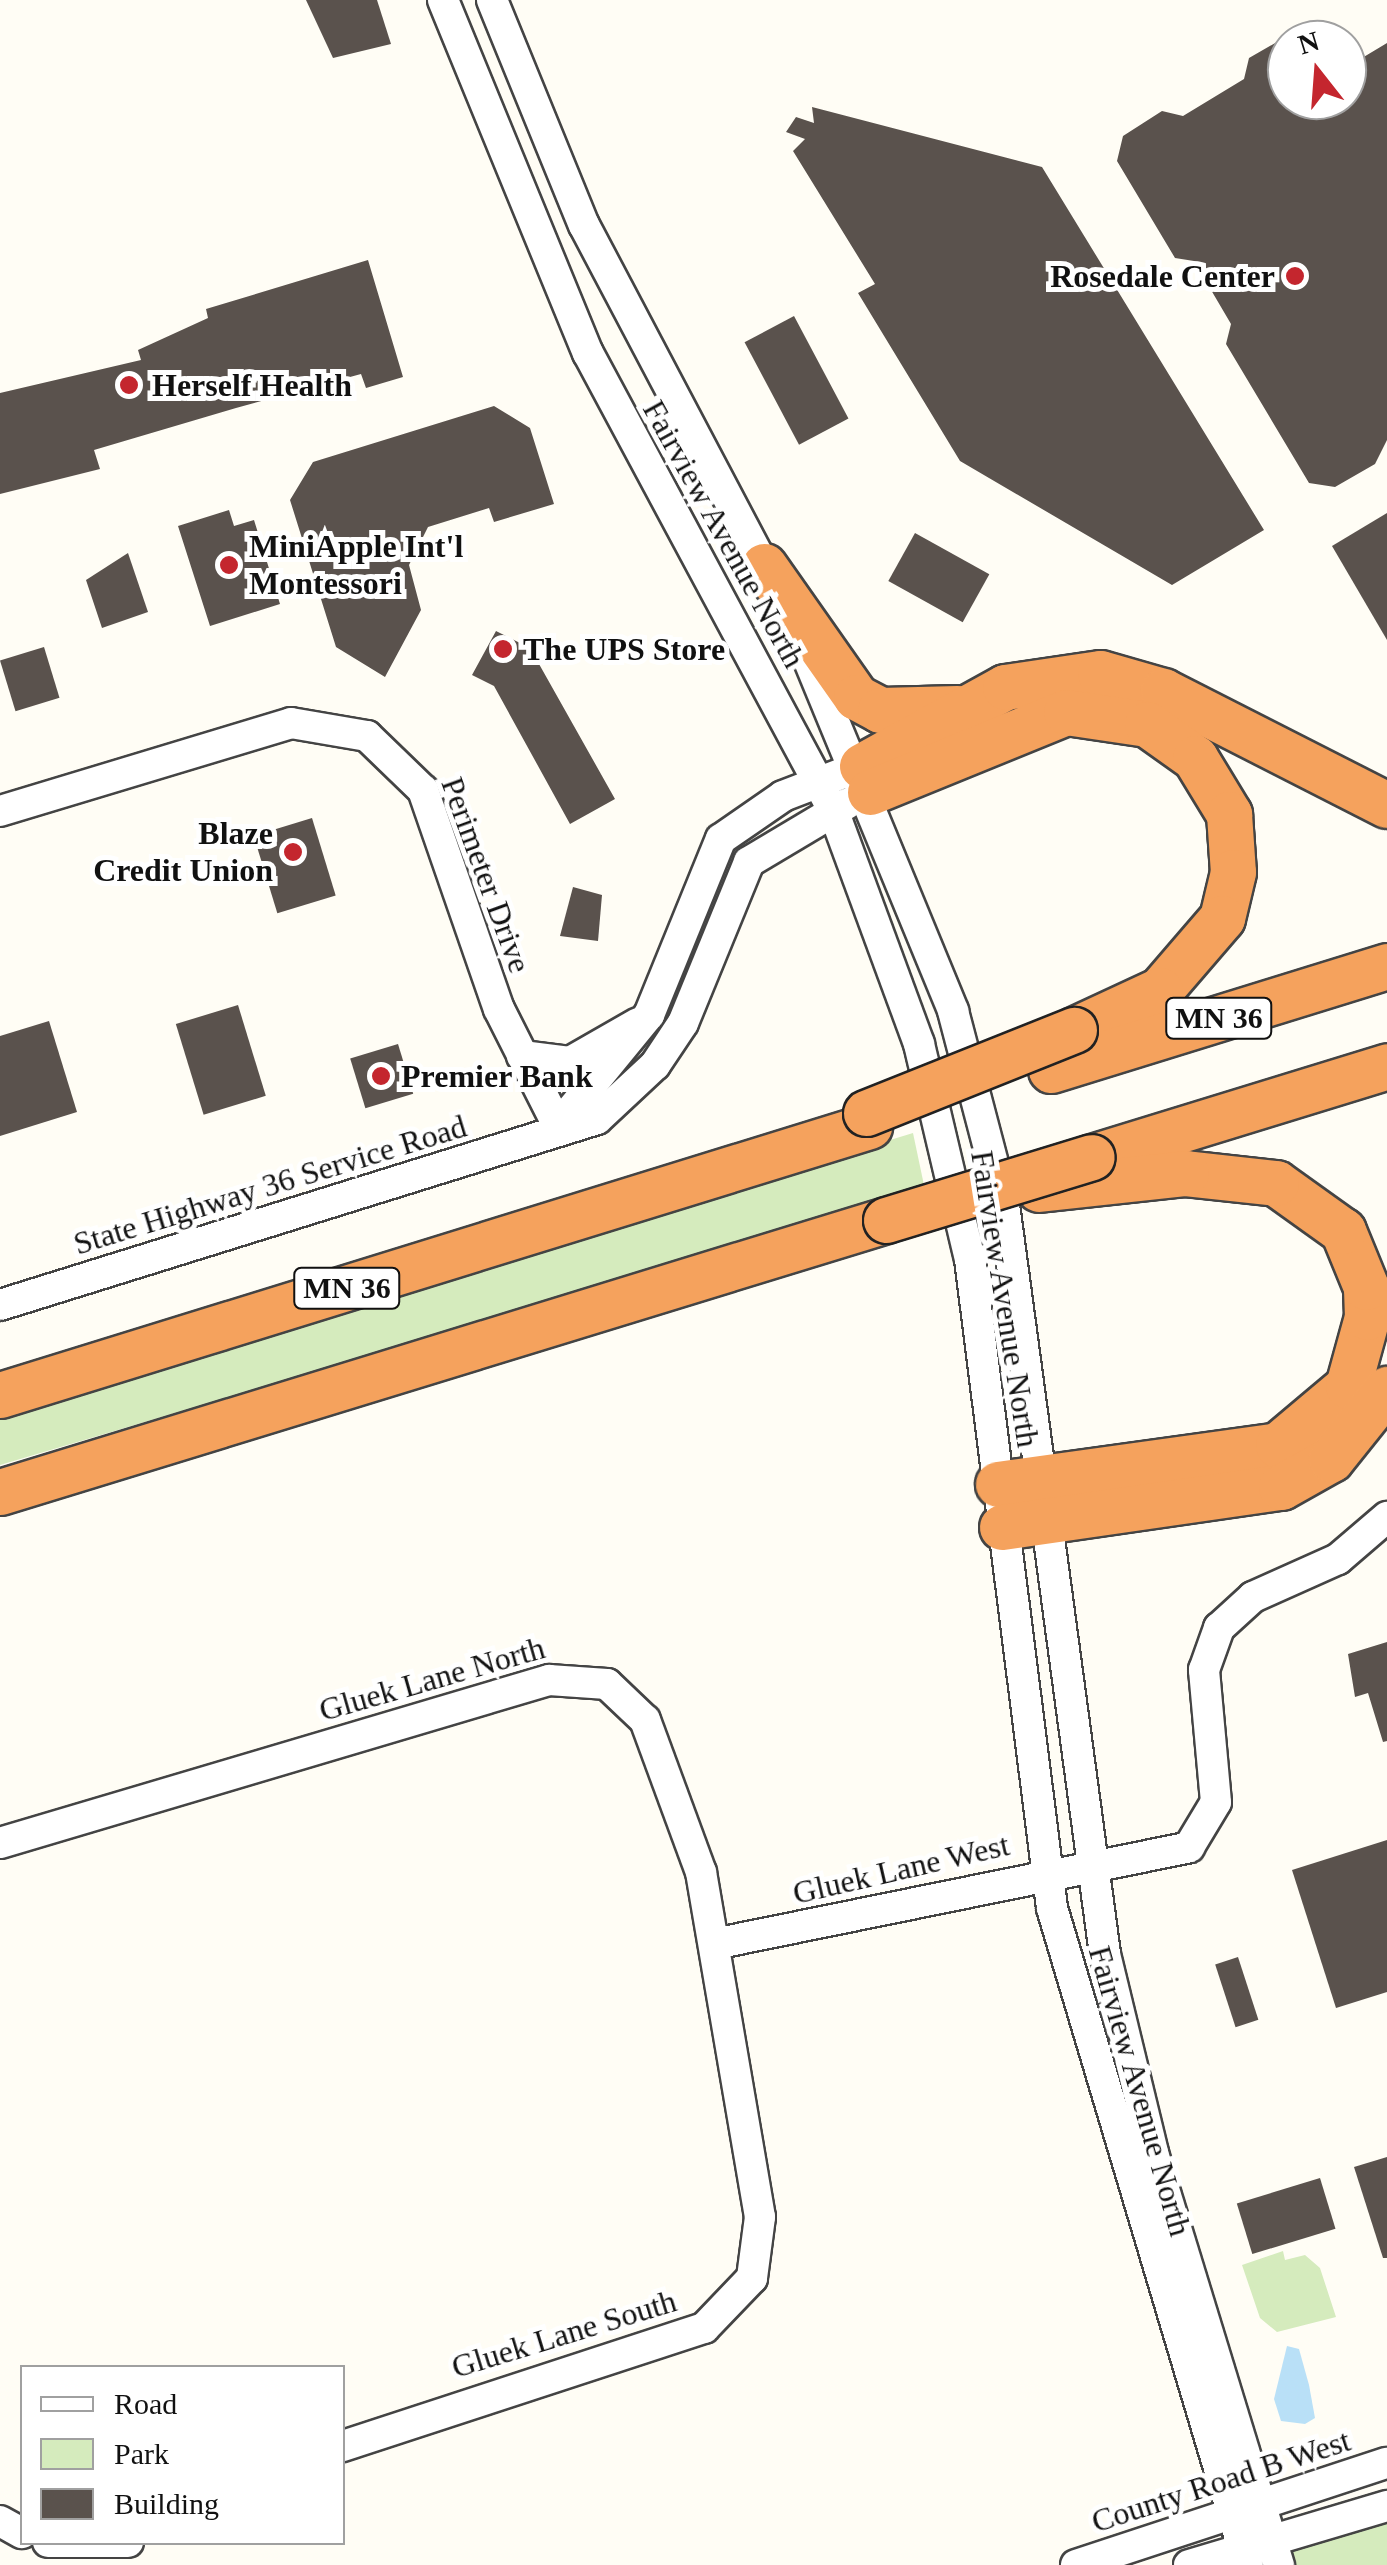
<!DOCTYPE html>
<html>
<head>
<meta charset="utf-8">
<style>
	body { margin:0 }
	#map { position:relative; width:1387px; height:2565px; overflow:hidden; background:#fffdf5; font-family:Georgia,serif }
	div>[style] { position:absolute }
	.green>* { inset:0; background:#d5ebbd }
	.water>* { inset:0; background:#b9e0f7 }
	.building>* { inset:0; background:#5a524d; transform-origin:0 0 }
	.roads { filter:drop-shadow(2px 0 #444) drop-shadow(-2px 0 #444) drop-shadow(0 2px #444) drop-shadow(0 -2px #444) }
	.minor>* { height:30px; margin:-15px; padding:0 15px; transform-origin:15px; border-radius:15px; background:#fff }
	.highway>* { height:45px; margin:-22.5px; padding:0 22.5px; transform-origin:22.5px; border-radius:22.5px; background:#f5a25d }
	.bridges { filter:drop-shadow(2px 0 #222) drop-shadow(-2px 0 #222) drop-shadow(0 2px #222) drop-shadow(0 -2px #222) }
	.highway-bridge>* { height:45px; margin:-22.5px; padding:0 22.5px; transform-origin:22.5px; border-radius:22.5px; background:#f5a25d }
	.dots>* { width:28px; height:28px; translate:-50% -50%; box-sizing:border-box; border:5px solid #fff; border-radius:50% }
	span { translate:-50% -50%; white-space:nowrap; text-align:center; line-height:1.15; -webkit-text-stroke:10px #fff; paint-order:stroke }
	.shield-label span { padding:2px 8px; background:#fff; border:2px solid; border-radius:8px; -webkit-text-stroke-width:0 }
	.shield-label { font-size:30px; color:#111; font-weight:700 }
	.poi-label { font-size:32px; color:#111; font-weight:700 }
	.right { translate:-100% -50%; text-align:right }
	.left { translate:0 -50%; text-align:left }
	.street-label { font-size:32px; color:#111 }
	.legend { position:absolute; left:20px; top:2365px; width:325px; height:180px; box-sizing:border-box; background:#fff; border:2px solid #a0a0a0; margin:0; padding:12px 18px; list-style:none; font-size:30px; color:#111 }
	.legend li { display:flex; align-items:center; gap:20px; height:50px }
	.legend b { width:50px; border:2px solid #a0a0a0 }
	.north { position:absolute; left:1267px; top:20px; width:100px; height:100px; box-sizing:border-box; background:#fff; border:2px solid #a0a0a0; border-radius:50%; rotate:343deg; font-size:28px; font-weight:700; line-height:40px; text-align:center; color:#111 }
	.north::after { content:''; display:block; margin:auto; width:35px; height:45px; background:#c4262e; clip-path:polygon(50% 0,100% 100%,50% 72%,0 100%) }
</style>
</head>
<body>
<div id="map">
	<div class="green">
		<div style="clip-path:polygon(913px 1133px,925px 1190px,0 1465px,0 1413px)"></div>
		<div style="clip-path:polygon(1283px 2251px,1285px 2260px,1305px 2255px,1320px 2268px,1336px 2317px,1277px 2332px,1260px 2318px,1242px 2265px)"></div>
		<div style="clip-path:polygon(1387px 2519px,1387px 2565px,1294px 2565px,1290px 2550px)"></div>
	</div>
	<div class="water">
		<div style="clip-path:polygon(1287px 2346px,1299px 2349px,1309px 2385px,1315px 2418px,1305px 2424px,1281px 2421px,1274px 2399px)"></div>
	</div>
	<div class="building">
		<div style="clip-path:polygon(306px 0,377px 0,391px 44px,333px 58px)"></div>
		<div style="clip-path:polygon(1277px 42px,1287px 44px,1287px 100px,1347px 100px,1347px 67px,1387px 43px,1387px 440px,1375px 464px,1335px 487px,1309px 483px,1226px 344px,1231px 324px,1194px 261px,1175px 258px,1117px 161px,1123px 136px,1162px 111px,1183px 116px,1244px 79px,1249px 58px)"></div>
		<div style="clip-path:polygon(812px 107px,1042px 167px,1264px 530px,1172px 585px,960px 461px,858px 293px,875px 284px,793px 151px,805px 139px,786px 132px,796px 117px,814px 123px)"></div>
		<div style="clip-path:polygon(368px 260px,403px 377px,366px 388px,361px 374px,236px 408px,94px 450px,100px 469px,0 494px,0 393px,141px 360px,138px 350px,208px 318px,206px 309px)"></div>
		<div style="left:794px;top:316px;width:116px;height:56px;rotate:62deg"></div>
		<div style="clip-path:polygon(494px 406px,530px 428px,554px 504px,494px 522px,489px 508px,428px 527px,409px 565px,421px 610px,385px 677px,336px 647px,290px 500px,313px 462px)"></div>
		<div style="clip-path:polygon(229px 510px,234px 526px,254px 520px,280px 604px,210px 626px,178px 526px)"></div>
		<div style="clip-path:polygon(1387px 513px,1387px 640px,1332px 546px)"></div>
		<div style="left:915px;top:533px;width:85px;height:55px;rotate:29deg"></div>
		<div style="clip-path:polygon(128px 553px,148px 612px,102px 628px,86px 580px)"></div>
		<div style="clip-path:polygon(496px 631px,530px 648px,615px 799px,570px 824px,494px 686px,472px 675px)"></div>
		<div style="left:44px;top:647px;width:53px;height:46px;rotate:73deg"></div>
		<div style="left:312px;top:818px;width:81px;height:61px;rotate:73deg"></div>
		<div style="clip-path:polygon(573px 887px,602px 895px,598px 941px,560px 936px)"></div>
		<div style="left:238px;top:1005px;width:95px;height:65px;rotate:73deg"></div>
		<div style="clip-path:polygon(49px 1021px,77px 1112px,0 1136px,0 1036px)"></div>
		<div style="left:398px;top:1044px;width:52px;height:50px;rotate:73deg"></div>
		<div style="clip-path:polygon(1387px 1642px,1387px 1741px,1383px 1742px,1368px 1693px,1355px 1697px,1348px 1654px)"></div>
		<div style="clip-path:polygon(1387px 1840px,1387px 1992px,1336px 2008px,1292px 1870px)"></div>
		<div style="left:1238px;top:1957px;width:66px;height:24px;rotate:72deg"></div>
		<div style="clip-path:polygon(1387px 2157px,1387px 2258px,1383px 2258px,1354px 2167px)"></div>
		<div style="left:1320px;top:2178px;width:53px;height:87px;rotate:73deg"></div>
	</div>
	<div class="roads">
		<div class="minor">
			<div style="left:443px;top:0;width:382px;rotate:67.7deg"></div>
			<div style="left:588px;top:353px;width:519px;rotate:61.8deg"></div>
			<div style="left:833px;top:810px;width:249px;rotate:69.8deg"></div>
			<div style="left:919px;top:1044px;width:221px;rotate:76.7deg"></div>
			<div style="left:970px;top:1259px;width:654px;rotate:82.8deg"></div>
			<div style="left:1052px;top:1908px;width:686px;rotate:73.39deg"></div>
			<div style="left:492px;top:0;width:243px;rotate:67.8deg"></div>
			<div style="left:584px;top:225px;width:403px;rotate:62.2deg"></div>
			<div style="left:807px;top:656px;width:384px;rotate:67.6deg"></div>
			<div style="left:953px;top:1011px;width:201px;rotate:75.3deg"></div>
			<div style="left:1004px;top:1205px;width:756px;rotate:82.32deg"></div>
			<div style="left:1105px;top:1954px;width:205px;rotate:76.4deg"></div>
			<div style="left:1153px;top:2153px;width:431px;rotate:73deg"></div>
			<div style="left:0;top:811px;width:304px;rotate:-16.8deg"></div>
			<div style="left:291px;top:723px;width:77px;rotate:9.7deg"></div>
			<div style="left:367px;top:736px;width:78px;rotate:44deg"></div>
			<div style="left:423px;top:790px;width:232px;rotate:70.9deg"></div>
			<div style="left:499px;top:1009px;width:131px;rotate:63.2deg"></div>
			<div style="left:522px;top:1056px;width:48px;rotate:7.1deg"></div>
			<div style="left:570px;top:1062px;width:78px;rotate:-29.8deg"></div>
			<div style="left:558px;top:1126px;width:144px;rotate:-50.7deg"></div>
			<div style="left:649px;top:1015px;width:190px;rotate:-67.8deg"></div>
			<div style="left:721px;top:839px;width:75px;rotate:-34.7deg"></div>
			<div style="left:783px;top:796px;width:81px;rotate:-20.9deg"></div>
			<div style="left:0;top:1305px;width:625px;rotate:-17.3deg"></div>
			<div style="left:597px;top:1119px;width:79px;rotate:-43deg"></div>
			<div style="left:655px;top:1065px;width:50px;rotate:-56.3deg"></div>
			<div style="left:683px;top:1023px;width:174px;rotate:-67.7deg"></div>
			<div style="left:749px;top:862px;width:115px;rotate:-30.8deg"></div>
			<div style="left:0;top:1843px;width:573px;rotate:-16.54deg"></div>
			<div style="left:549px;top:1680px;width:58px;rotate:3.9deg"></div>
			<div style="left:607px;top:1684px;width:52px;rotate:43.5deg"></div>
			<div style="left:645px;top:1720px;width:162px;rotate:69.8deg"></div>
			<div style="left:701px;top:1872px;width:350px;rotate:80.3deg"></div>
			<div style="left:760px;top:2217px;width:62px;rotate:97.5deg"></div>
			<div style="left:752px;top:2278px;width:69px;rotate:133.8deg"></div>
			<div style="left:704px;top:2328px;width:381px;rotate:161.9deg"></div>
			<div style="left:714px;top:1944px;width:485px;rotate:-11.5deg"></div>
			<div style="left:1189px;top:1847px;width:52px;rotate:-59deg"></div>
			<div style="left:1216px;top:1802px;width:133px;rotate:-95.2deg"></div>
			<div style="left:1204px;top:1670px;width:45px;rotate:-70.3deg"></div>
			<div style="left:1219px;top:1628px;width:46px;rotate:-42.4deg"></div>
			<div style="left:1253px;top:1597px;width:93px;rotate:-24.1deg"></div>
			<div style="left:1338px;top:1559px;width:65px;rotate:-40.6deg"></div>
			<div style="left:0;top:2521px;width:25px;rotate:29deg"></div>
			<div style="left:48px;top:2542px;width:80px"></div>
			<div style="left:1076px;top:2565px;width:327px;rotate:-18.2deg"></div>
			<div style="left:1189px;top:2565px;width:207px;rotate:-16.6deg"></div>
		</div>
		<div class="highway">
			<div style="left:764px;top:566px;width:160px;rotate:54.9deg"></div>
			<div style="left:856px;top:697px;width:27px;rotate:28deg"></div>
			<div style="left:880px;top:710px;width:77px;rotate:-1.5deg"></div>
			<div style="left:862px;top:766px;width:163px;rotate:-28.9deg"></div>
			<div style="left:1005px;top:687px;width:96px;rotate:-8.4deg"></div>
			<div style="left:1100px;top:673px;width:66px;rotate:15.9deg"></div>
			<div style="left:1163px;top:691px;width:251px;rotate:27deg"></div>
			<div style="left:870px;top:792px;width:212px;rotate:-22.2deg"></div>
			<div style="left:1066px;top:712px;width:82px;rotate:8.4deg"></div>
			<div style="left:1147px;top:724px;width:59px;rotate:35.3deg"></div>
			<div style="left:1195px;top:758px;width:66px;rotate:58.7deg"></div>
			<div style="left:1229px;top:814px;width:58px;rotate:86.1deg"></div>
			<div style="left:1233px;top:872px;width:47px;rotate:103.4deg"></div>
			<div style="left:1222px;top:918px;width:95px;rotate:130.7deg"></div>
			<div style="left:1160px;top:990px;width:95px;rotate:155.1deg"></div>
			<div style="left:1051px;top:1070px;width:352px;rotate:-17.2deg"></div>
			<div style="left:1092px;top:1157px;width:309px;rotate:-17.1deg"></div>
			<div style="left:0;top:1395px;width:910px;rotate:-17.2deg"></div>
			<div style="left:998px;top:1484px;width:283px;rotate:-7.9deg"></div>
			<div style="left:1278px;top:1445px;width:92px;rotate:-40.1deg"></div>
			<div style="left:1348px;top:1386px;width:72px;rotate:-74.6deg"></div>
			<div style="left:1367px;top:1317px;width:30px;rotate:-92deg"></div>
			<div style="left:1366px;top:1287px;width:61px;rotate:-112.3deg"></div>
			<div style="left:1343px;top:1231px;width:82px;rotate:-144.4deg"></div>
			<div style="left:1276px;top:1183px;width:91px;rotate:-173.7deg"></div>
			<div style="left:1186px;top:1173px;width:148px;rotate:173.8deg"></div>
			<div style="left:0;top:1492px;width:927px;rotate:-17.07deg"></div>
			<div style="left:1002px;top:1527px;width:282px;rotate:-8.2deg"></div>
			<div style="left:1281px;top:1487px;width:57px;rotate:-29.2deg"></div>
			<div style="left:1331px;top:1459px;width:90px;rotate:-51.3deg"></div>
		</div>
	</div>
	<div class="bridges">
		<div class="highway-bridge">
			<div style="left:866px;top:1113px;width:224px;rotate:-21.8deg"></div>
			<div style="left:886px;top:1220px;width:215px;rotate:-17deg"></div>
		</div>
	</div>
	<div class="dots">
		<div style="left:1295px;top:276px;background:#c4262e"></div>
		<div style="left:129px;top:385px;background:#c4262e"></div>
		<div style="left:229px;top:565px;background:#c4262e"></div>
		<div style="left:503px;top:649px;background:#c4262e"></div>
		<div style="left:293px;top:852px;background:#c4262e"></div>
		<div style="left:381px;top:1076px;background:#c4262e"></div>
	</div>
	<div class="shield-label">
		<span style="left:1219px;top:1018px">MN 36</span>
		<span style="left:347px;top:1288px">MN 36</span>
	</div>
	<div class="poi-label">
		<span class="right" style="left:1275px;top:276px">Rosedale Center</span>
		<span class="left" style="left:152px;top:385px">Herself Health</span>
		<span class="left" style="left:249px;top:565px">MiniApple Int'l<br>Montessori</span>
		<span class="left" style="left:523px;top:649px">The UPS Store</span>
		<span class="right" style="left:273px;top:852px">Blaze<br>Credit Union</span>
		<span class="left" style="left:401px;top:1076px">Premier Bank</span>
	</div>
	<div class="street-label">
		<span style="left:724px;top:534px;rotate:61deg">Fairview Avenue North</span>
		<span style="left:486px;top:875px;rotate:70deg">Perimeter Drive</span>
		<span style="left:270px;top:1185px;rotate:-17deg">State Highway 36 Service Road</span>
		<span style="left:1005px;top:1299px;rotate:81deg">Fairview Avenue North</span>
		<span style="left:432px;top:1679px;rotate:-16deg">Gluek Lane North</span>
		<span style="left:901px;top:1869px;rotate:-13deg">Gluek Lane West</span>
		<span style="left:1140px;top:2091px;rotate:74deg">Fairview Avenue North</span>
		<span style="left:564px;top:2334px;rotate:-17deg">Gluek Lane South</span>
		<span style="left:1221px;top:2481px;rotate:-18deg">County Road B West</span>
	</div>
	<ul class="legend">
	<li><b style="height:12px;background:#fff"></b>Road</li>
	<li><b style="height:28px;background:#d5ebbd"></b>Park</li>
	<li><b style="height:28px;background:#5a524d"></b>Building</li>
	</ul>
	<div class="north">N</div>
</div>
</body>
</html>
